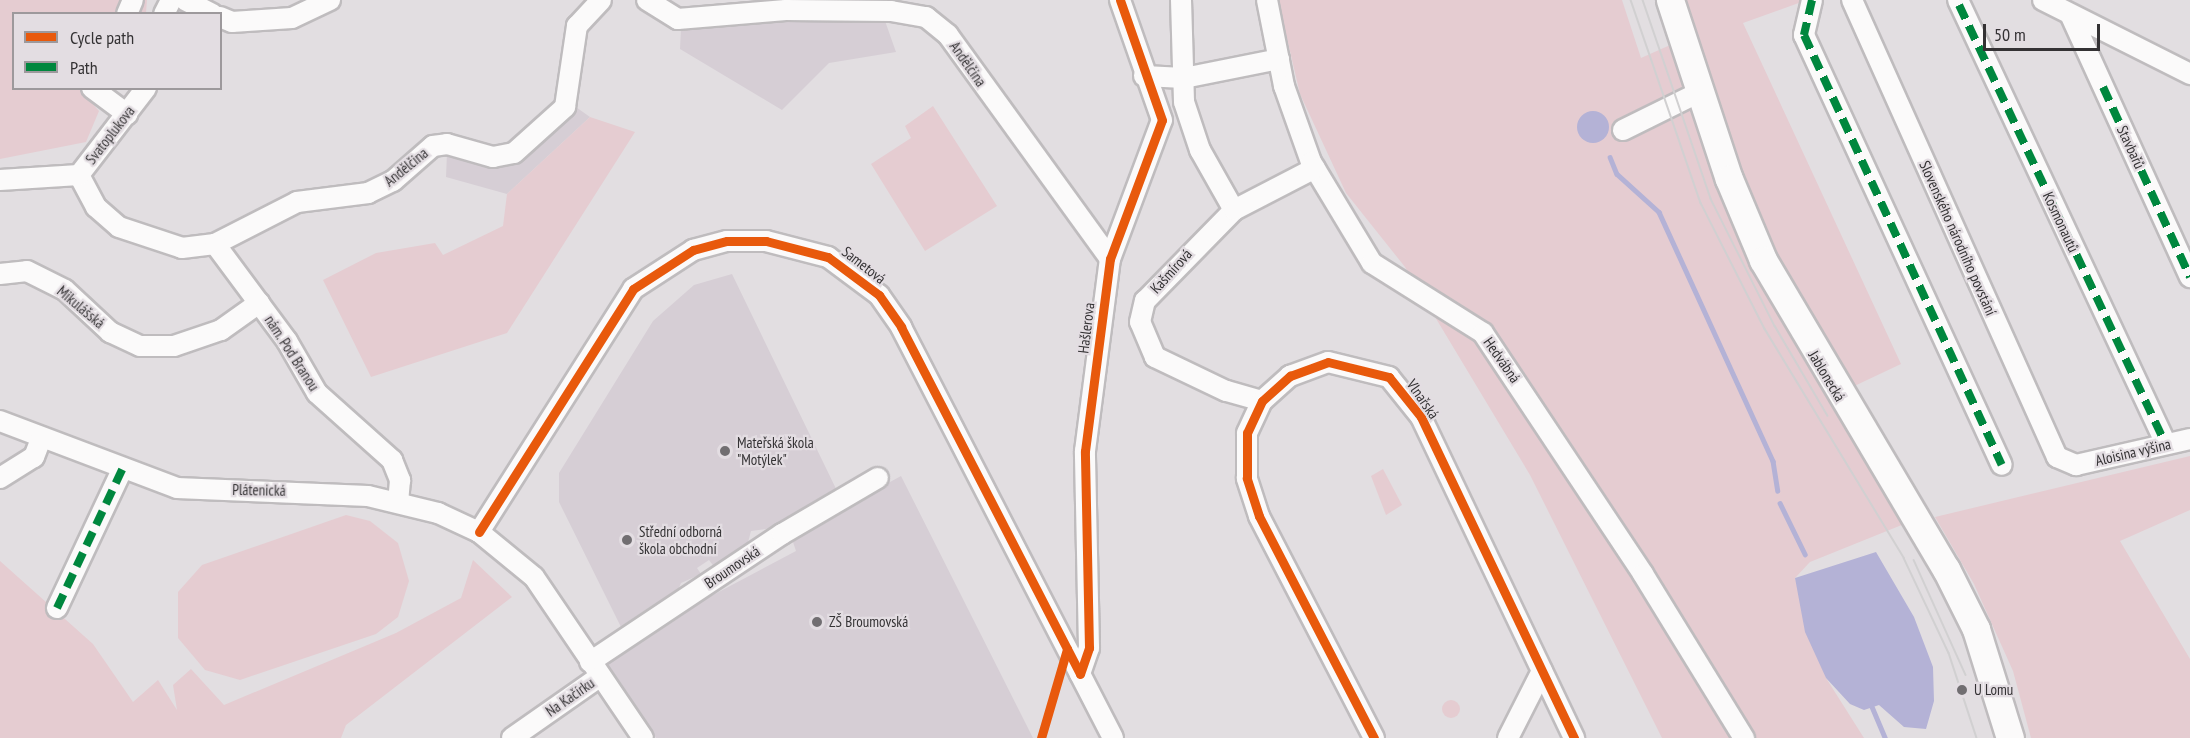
<!DOCTYPE html>
<html>
<head>
<meta charset="utf-8">
<style>
	body { margin:0 }
	#map { position:relative; width:2190px; height:738px; overflow:hidden; background:#e2dee1; font-family:"PT Sans Narrow",sans-serif }
	div>[style] { position:absolute }
	.built>* { inset:0; background:#d6ced5 }
	.green>* { inset:0; background:#e5ccd1 }
	.round { border-radius:50% }
	.water>* { inset:0; background:#b4b2d6 }
	.stream>* { height:4.5px; margin:-2.25px; padding:0 2.25px; transform-origin:2.25px; border-radius:2.25px; background:#b4b2d6 }
	.roads { filter:drop-shadow(2px 0 #bfbcbe) drop-shadow(-2px 0 #bfbcbe) drop-shadow(0 2px #bfbcbe) drop-shadow(0 -2px #bfbcbe) }
	.street>* { height:20px; margin:-10px; padding:0 10px; transform-origin:10px; border-radius:10px; background:#fbfafa }
	.secondary>* { height:27px; margin:-13.5px; padding:0 13.5px; transform-origin:13.5px; border-radius:13.5px; background:#fbfafa }
	.tram>* { height:1.5px; margin:-0.75px; padding:0 0.75px; transform-origin:0.75px; border-radius:0.75px; background:#d1d0d1 }
	.quiet>* { height:8px; margin-top:-4px; transform-origin:0; background:repeating-linear-gradient(90deg,#00873e 0 15px,transparent 0 23px) }
	.cycleway>* { height:9px; margin:-4.5px; padding:0 4.5px; transform-origin:4.5px; border-radius:4.5px; background:#e8590c }
	.dots>* { width:16px; height:16px; translate:-50% -50%; box-sizing:border-box; border:3px solid #e3dde2; border-radius:50% }
	span { translate:-50% -50%; white-space:nowrap; text-align:center; line-height:1.15; -webkit-text-stroke:4.5px #e3dde2; paint-order:stroke }
	.street-label { font-size:15px; color:#343234 }
	.poi-label { font-size:15px; color:#343234 }
	.left { translate:0 -50%; text-align:left }
	.legend { position:absolute; left:12px; top:12px; width:210px; height:78px; box-sizing:border-box; background:#e3dde2; border:2px solid #9d999c; margin:0; padding:8px 10px; list-style:none; font-size:18px; color:#343234 }
	.legend li { display:flex; align-items:center; gap:12px; height:30px }
	.legend b { width:30px; border:2px solid #9d999c }
	.scale { position:absolute; left:1983px; top:24px; width:117px; height:27px; box-sizing:border-box; border:3px solid #343234; border-top:0; padding-left:8px; font-size:18px; line-height:21px; white-space:nowrap; color:#343234; -webkit-text-stroke:4px #e3dde2; paint-order:stroke }
</style>
</head>
<body>
<div id="map">
	<div class="built">
		<div style="clip-path:polygon(739px 2px,879px 4px,896px 52px,829px 63px,782px 110px,680px 49px,682px 9px)"></div>
		<div style="clip-path:polygon(573px 105px,590px 117px,507px 194px,446px 177px,447px 152px,501px 161px)"></div>
		<div style="clip-path:polygon(732px 274px,840px 497px,786px 526px,751px 531px,747px 546px,715px 568px,709px 560px,697px 568px,701px 574px,681px 583px,675px 597px,621px 627px,559px 502px,559px 473px,653px 321px,694px 285px)"></div>
		<div style="clip-path:polygon(901px 476px,1033px 738px,656px 738px,604px 664px,615px 647px,796px 551px,791px 536px)"></div>
	</div>
	<div class="green">
		<div style="clip-path:polygon(0 0,147px 0,146px 13px,14px 14px,14px 88px,79px 89px,99px 111px,86px 142px,0 159px)"></div>
		<div style="clip-path:polygon(1278px 0,1622px 0,1641px 58px,1695px 34px,1684px 0,1807px 0,1743px 23px,1901px 364px,1848px 389px,1929px 514px,1810px 562px,1795px 578px,1826px 678px,1864px 738px,1662px 738px,1530px 475px,1405px 267px,1346px 193px,1300px 94px)"></div>
		<div style="clip-path:polygon(933px 106px,997px 206px,925px 251px,871px 164px,911px 138px,905px 126px)"></div>
		<div style="clip-path:polygon(590px 117px,635px 132px,507px 333px,371px 377px,323px 280px,376px 253px,435px 243px,443px 255px,503px 226px,507px 194px)"></div>
		<div style="clip-path:polygon(2190px 456px,2190px 510px,2120px 541px,2190px 659px,2190px 738px,2031px 738px,2013px 671px,1974px 584px,1935px 517px)"></div>
		<div style="clip-path:polygon(1383px 469px,1402px 505px,1386px 515px,1371px 476px)"></div>
		<div style="clip-path:polygon(346px 515px,370px 521px,398px 543px,409px 581px,398px 617px,376px 634px,240px 680px,205px 670px,178px 638px,178px 592px,202px 565px)"></div>
		<div style="clip-path:polygon(473px 560px,512px 597px,346px 725px,341px 738px,0 738px,0 561px,93px 644px,133px 702px,158px 680px,177px 710px,173px 685px,191px 669px,224px 705px,396px 633px,461px 598px)"></div>
		<div class="round" style="left:1442px;top:700px;width:18px;height:18px"></div>
	</div>
	<div class="water">
		<div class="round" style="left:1577px;top:111px;width:32px;height:32px"></div>
		<div style="clip-path:polygon(1876px 552px,1914px 617px,1933px 667px,1934px 701px,1926px 729px,1904px 727px,1879px 705px,1864px 710px,1850px 704px,1826px 678px,1805px 632px,1795px 578px)"></div>
	</div>
	<div class="stream">
		<div style="left:1610px;top:157px;width:18px;rotate:68deg"></div>
		<div style="left:1617px;top:174px;width:57px;rotate:42.1deg"></div>
		<div style="left:1659px;top:212px;width:274px;rotate:65.4deg"></div>
		<div style="left:1773px;top:461px;width:30px;rotate:81deg"></div>
		<div style="left:1780px;top:503px;width:57px;rotate:63.9deg"></div>
		<div style="left:1870px;top:702px;width:39px;rotate:67deg"></div>
	</div>
	<div class="roads">
		<div class="street">
			<div style="left:185px;top:0;width:31px;rotate:27deg"></div>
			<div style="left:647px;top:0;width:36px;rotate:32deg"></div>
			<div style="left:678px;top:19px;width:108px;rotate:-4.8deg"></div>
			<div style="left:786px;top:10px;width:105px;rotate:0.5deg"></div>
			<div style="left:891px;top:11px;width:36px;rotate:10deg"></div>
			<div style="left:926px;top:17px;width:28px;rotate:39deg"></div>
			<div style="left:948px;top:35px;width:276px;rotate:54.1deg"></div>
			<div style="left:1181px;top:0;width:102px;rotate:88.3deg"></div>
			<div style="left:1184px;top:102px;width:51px;rotate:71.6deg"></div>
			<div style="left:1200px;top:150px;width:69px;rotate:60.5deg"></div>
			<div style="left:1267px;top:0;width:88px;rotate:78.8deg"></div>
			<div style="left:1284px;top:86px;width:81px;rotate:70.4deg"></div>
			<div style="left:1311px;top:162px;width:118px;rotate:58.9deg"></div>
			<div style="left:1372px;top:263px;width:131px;rotate:32.2deg"></div>
			<div style="left:1483px;top:333px;width:289px;rotate:56.4deg"></div>
			<div style="left:1643px;top:574px;width:193px;rotate:58.4deg"></div>
			<div style="left:1812px;top:0;width:36px;rotate:103deg"></div>
			<div style="left:1804px;top:35px;width:473px;rotate:65.3deg"></div>
			<div style="left:1852px;top:0;width:501px;rotate:65.84deg"></div>
			<div style="left:2057px;top:457px;width:21px;rotate:23deg"></div>
			<div style="left:2076px;top:465px;width:117px;rotate:-12.8deg"></div>
			<div style="left:1958px;top:0;width:490px;rotate:64.9deg"></div>
			<div style="left:2043px;top:0;width:165px;rotate:26.7deg"></div>
			<div style="left:127px;top:14px;width:15px;rotate:-67deg"></div>
			<div style="left:164px;top:14px;width:16px;rotate:-63deg"></div>
			<div style="left:2071px;top:16px;width:287px;rotate:65.5deg"></div>
			<div style="left:220px;top:17px;width:13px;rotate:23deg"></div>
			<div style="left:232px;top:22px;width:60px;rotate:-3.8deg"></div>
			<div style="left:292px;top:18px;width:42px;rotate:-25.3deg"></div>
			<div style="left:1144px;top:76px;width:40px;rotate:2.9deg"></div>
			<div style="left:1184px;top:78px;width:97px;rotate:-11.3deg"></div>
			<div style="left:92px;top:88px;width:44px;rotate:36.6deg"></div>
			<div style="left:1623px;top:130px;width:86px;rotate:-26.3deg"></div>
			<div style="left:79px;top:175px;width:36px;rotate:62deg"></div>
			<div style="left:96px;top:207px;width:30px;rotate:41deg"></div>
			<div style="left:119px;top:227px;width:66px;rotate:18.4deg"></div>
			<div style="left:182px;top:248px;width:33px;rotate:-7deg"></div>
			<div style="left:215px;top:244px;width:92px;rotate:-27.1deg"></div>
			<div style="left:297px;top:202px;width:72px;rotate:-7.2deg"></div>
			<div style="left:368px;top:193px;width:28px;rotate:-26deg"></div>
			<div style="left:393px;top:181px;width:53px;rotate:-41.2deg"></div>
			<div style="left:433px;top:146px;width:14px;rotate:-8deg"></div>
			<div style="left:447px;top:144px;width:48px;rotate:15.8deg"></div>
			<div style="left:493px;top:157px;width:21px;rotate:-11deg"></div>
			<div style="left:514px;top:153px;width:69px;rotate:-42deg"></div>
			<div style="left:565px;top:107px;width:82px;rotate:-81.6deg"></div>
			<div style="left:577px;top:26px;width:35px;rotate:-47deg"></div>
			<div style="left:0;top:180px;width:79px;rotate:-3.6deg"></div>
			<div style="left:79px;top:175px;width:110px;rotate:-52.4deg"></div>
			<div style="left:215px;top:244px;width:121px;rotate:53.4deg"></div>
			<div style="left:287px;top:341px;width:60px;rotate:60deg"></div>
			<div style="left:317px;top:393px;width:101px;rotate:41.8deg"></div>
			<div style="left:392px;top:460px;width:22px;rotate:68deg"></div>
			<div style="left:400px;top:480px;width:21px;rotate:95deg"></div>
			<div style="left:0;top:274px;width:27px;rotate:-6deg"></div>
			<div style="left:27px;top:271px;width:42px;rotate:26.6deg"></div>
			<div style="left:65px;top:290px;width:62px;rotate:43deg"></div>
			<div style="left:110px;top:332px;width:33px;rotate:25deg"></div>
			<div style="left:140px;top:346px;width:34px"></div>
			<div style="left:174px;top:346px;width:50px;rotate:-18.8deg"></div>
			<div style="left:221px;top:330px;width:47px;rotate:-35.4deg"></div>
			<div style="left:1262px;top:401px;width:37px;rotate:-164deg"></div>
			<div style="left:1226px;top:391px;width:79px;rotate:-154.4deg"></div>
			<div style="left:1155px;top:357px;width:38px;rotate:-113deg"></div>
			<div style="left:1140px;top:322px;width:22px;rotate:-77deg"></div>
			<div style="left:1145px;top:301px;width:127px;rotate:-45.6deg"></div>
			<div style="left:1234px;top:210px;width:91px;rotate:-27.4deg"></div>
			<div style="left:0;top:421px;width:189px;rotate:20.7deg"></div>
			<div style="left:177px;top:488px;width:191px;rotate:2.4deg"></div>
			<div style="left:368px;top:496px;width:72px;rotate:13.7deg"></div>
			<div style="left:438px;top:513px;width:45px;rotate:24.9deg"></div>
			<div style="left:479px;top:532px;width:71px;rotate:39.3deg"></div>
			<div style="left:534px;top:577px;width:194px;rotate:55.9deg"></div>
			<div style="left:0;top:478px;width:40px;rotate:-32deg"></div>
			<div style="left:34px;top:457px;width:19px;rotate:-69deg"></div>
			<div style="left:479px;top:532px;width:288px;rotate:-57.6deg"></div>
			<div style="left:633px;top:289px;width:72px;rotate:-33deg"></div>
			<div style="left:693px;top:250px;width:35px;rotate:-15deg"></div>
			<div style="left:727px;top:241px;width:39px"></div>
			<div style="left:766px;top:241px;width:64px;rotate:14.5deg"></div>
			<div style="left:828px;top:257px;width:64px;rotate:36.7deg"></div>
			<div style="left:879px;top:295px;width:39px;rotate:55deg"></div>
			<div style="left:901px;top:327px;width:462px;rotate:62.7deg"></div>
			<div style="left:57px;top:608px;width:153px;rotate:-64.8deg"></div>
			<div style="left:590px;top:662px;width:231px;rotate:-33.7deg"></div>
			<div style="left:782px;top:534px;width:111px;rotate:-30.3deg"></div>
			<div style="left:1080px;top:674px;width:28px;rotate:-71deg"></div>
			<div style="left:1089px;top:648px;width:197px;rotate:-91.2deg"></div>
			<div style="left:1085px;top:451px;width:194px;rotate:-82.6deg"></div>
			<div style="left:1110px;top:259px;width:148px;rotate:-69.5deg"></div>
			<div style="left:1162px;top:120px;width:127px;rotate:-109.3deg"></div>
			<div style="left:512px;top:738px;width:106px;rotate:-35deg"></div>
			<div style="left:1374px;top:738px;width:250px;rotate:-117.4deg"></div>
			<div style="left:1259px;top:516px;width:40px;rotate:-108deg"></div>
			<div style="left:1247px;top:478px;width:45px;rotate:-90deg"></div>
			<div style="left:1247px;top:433px;width:35px;rotate:-65deg"></div>
			<div style="left:1262px;top:401px;width:38px;rotate:-42deg"></div>
			<div style="left:1290px;top:376px;width:40px;rotate:-20.2deg"></div>
			<div style="left:1328px;top:362px;width:63px;rotate:13.8deg"></div>
			<div style="left:1389px;top:377px;width:51px;rotate:51.3deg"></div>
			<div style="left:1421px;top:417px;width:356px;rotate:64.5deg"></div>
			<div style="left:1508px;top:738px;width:75px;rotate:-63.1deg"></div>
		</div>
		<div class="secondary">
			<div style="left:1670px;top:0;width:188px;rotate:71.8deg"></div>
			<div style="left:1729px;top:179px;width:88px;rotate:67.2deg"></div>
			<div style="left:1763px;top:260px;width:359px;rotate:59.4deg"></div>
			<div style="left:1946px;top:569px;width:67px;rotate:63.4deg"></div>
			<div style="left:1976px;top:629px;width:114px;rotate:72.7deg"></div>
		</div>
	</div>
	<div class="tram">
		<div style="left:1631px;top:0;width:215px;rotate:71deg"></div>
		<div style="left:1701px;top:203px;width:141px;rotate:63.1deg"></div>
		<div style="left:1765px;top:329px;width:268px;rotate:58.7deg"></div>
		<div style="left:1904px;top:558px;width:105px;rotate:64.7deg"></div>
		<div style="left:1949px;top:653px;width:89px;rotate:71.8deg"></div>
		<div style="left:1643px;top:0;width:210px;rotate:71.1deg"></div>
		<div style="left:1711px;top:199px;width:142px;rotate:63.3deg"></div>
		<div style="left:1775px;top:326px;width:104px;rotate:59.5deg"></div>
		<div style="left:1914px;top:560px;width:126px;rotate:65.7deg"></div>
	</div>
	<div class="quiet">
		<div style="left:1812px;top:0;width:36px;rotate:103deg"></div>
		<div style="left:1804px;top:35px;width:473px;rotate:65.3deg"></div>
		<div style="left:1959px;top:5px;width:485px;rotate:64.8deg"></div>
		<div style="left:2103px;top:87px;width:209px;rotate:65.4deg"></div>
		<div style="left:57px;top:608px;width:153px;rotate:-64.8deg"></div>
	</div>
	<div class="cycleway">
		<div style="left:479px;top:532px;width:288px;rotate:-57.6deg"></div>
		<div style="left:633px;top:289px;width:72px;rotate:-33deg"></div>
		<div style="left:693px;top:250px;width:35px;rotate:-15deg"></div>
		<div style="left:727px;top:241px;width:39px"></div>
		<div style="left:766px;top:241px;width:64px;rotate:14.5deg"></div>
		<div style="left:828px;top:257px;width:64px;rotate:36.7deg"></div>
		<div style="left:879px;top:295px;width:39px;rotate:55deg"></div>
		<div style="left:901px;top:327px;width:390px;rotate:62.7deg"></div>
		<div style="left:1080px;top:674px;width:28px;rotate:-71deg"></div>
		<div style="left:1089px;top:648px;width:197px;rotate:-91.2deg"></div>
		<div style="left:1085px;top:451px;width:194px;rotate:-82.6deg"></div>
		<div style="left:1110px;top:259px;width:148px;rotate:-69.5deg"></div>
		<div style="left:1162px;top:120px;width:127px;rotate:-109.3deg"></div>
		<div style="left:1041px;top:738px;width:93px;rotate:-73.7deg"></div>
		<div style="left:1374px;top:738px;width:250px;rotate:-117.4deg"></div>
		<div style="left:1259px;top:516px;width:40px;rotate:-108deg"></div>
		<div style="left:1247px;top:478px;width:45px;rotate:-90deg"></div>
		<div style="left:1247px;top:433px;width:35px;rotate:-65deg"></div>
		<div style="left:1262px;top:401px;width:38px;rotate:-42deg"></div>
		<div style="left:1290px;top:376px;width:40px;rotate:-20.2deg"></div>
		<div style="left:1328px;top:362px;width:63px;rotate:13.8deg"></div>
		<div style="left:1389px;top:377px;width:51px;rotate:51.3deg"></div>
		<div style="left:1421px;top:417px;width:356px;rotate:64.5deg"></div>
	</div>
	<div class="dots">
		<div style="left:725px;top:451px;background:#716e71"></div>
		<div style="left:627px;top:540px;background:#716e71"></div>
		<div style="left:817px;top:622px;background:#716e71"></div>
		<div style="left:1962px;top:690px;background:#716e71"></div>
	</div>
	<div class="street-label">
		<span style="left:968px;top:64px;rotate:55deg">Andělčina</span>
		<span style="left:110px;top:135px;rotate:-52deg">Svatoplukova</span>
		<span style="left:2131px;top:147px;rotate:65deg">Stavbařů</span>
		<span style="left:406px;top:167px;rotate:-39deg">Andělčina</span>
		<span style="left:2061px;top:222px;rotate:65deg">Kosmonautů</span>
		<span style="left:1958px;top:238px;rotate:66deg">Slovenského národního povstání</span>
		<span style="left:864px;top:265px;rotate:38deg">Sametová</span>
		<span style="left:1171px;top:271px;rotate:-48deg">Kašmírová</span>
		<span style="left:81px;top:307px;rotate:40deg">Mikulášská</span>
		<span style="left:1086px;top:328px;rotate:-83deg">Hašlerova</span>
		<span style="left:292px;top:353px;rotate:57deg">nám. Pod Branou</span>
		<span style="left:1502px;top:360px;rotate:55deg">Hedvábná</span>
		<span style="left:1827px;top:376px;rotate:59deg">Jablonecká</span>
		<span style="left:1423px;top:399px;rotate:55deg">Vlnařská</span>
		<span style="left:2133px;top:452px;rotate:-13deg">Aloisina výšina</span>
		<span style="left:259px;top:490px;rotate:1deg">Plátenická</span>
		<span style="left:732px;top:567px;rotate:-34deg">Broumovská</span>
		<span style="left:570px;top:697px;rotate:-35deg">Na Kačírku</span>
	</div>
	<div class="poi-label">
		<span class="left" style="left:737px;top:451px">Mateřská škola<br>"Motýlek"</span>
		<span class="left" style="left:639px;top:540px">Střední odborná<br>škola obchodní</span>
		<span class="left" style="left:829px;top:622px">ZŠ Broumovská</span>
		<span class="left" style="left:1974px;top:690px">U Lomu</span>
	</div>
	<ul class="legend">
	<li><b style="height:8px;background:#e8590c"></b>Cycle path</li>
	<li><b style="height:8px;background:#00873e"></b>Path</li>
	</ul>
	<div class="scale">50 m</div>
</div>
</body>
</html>
